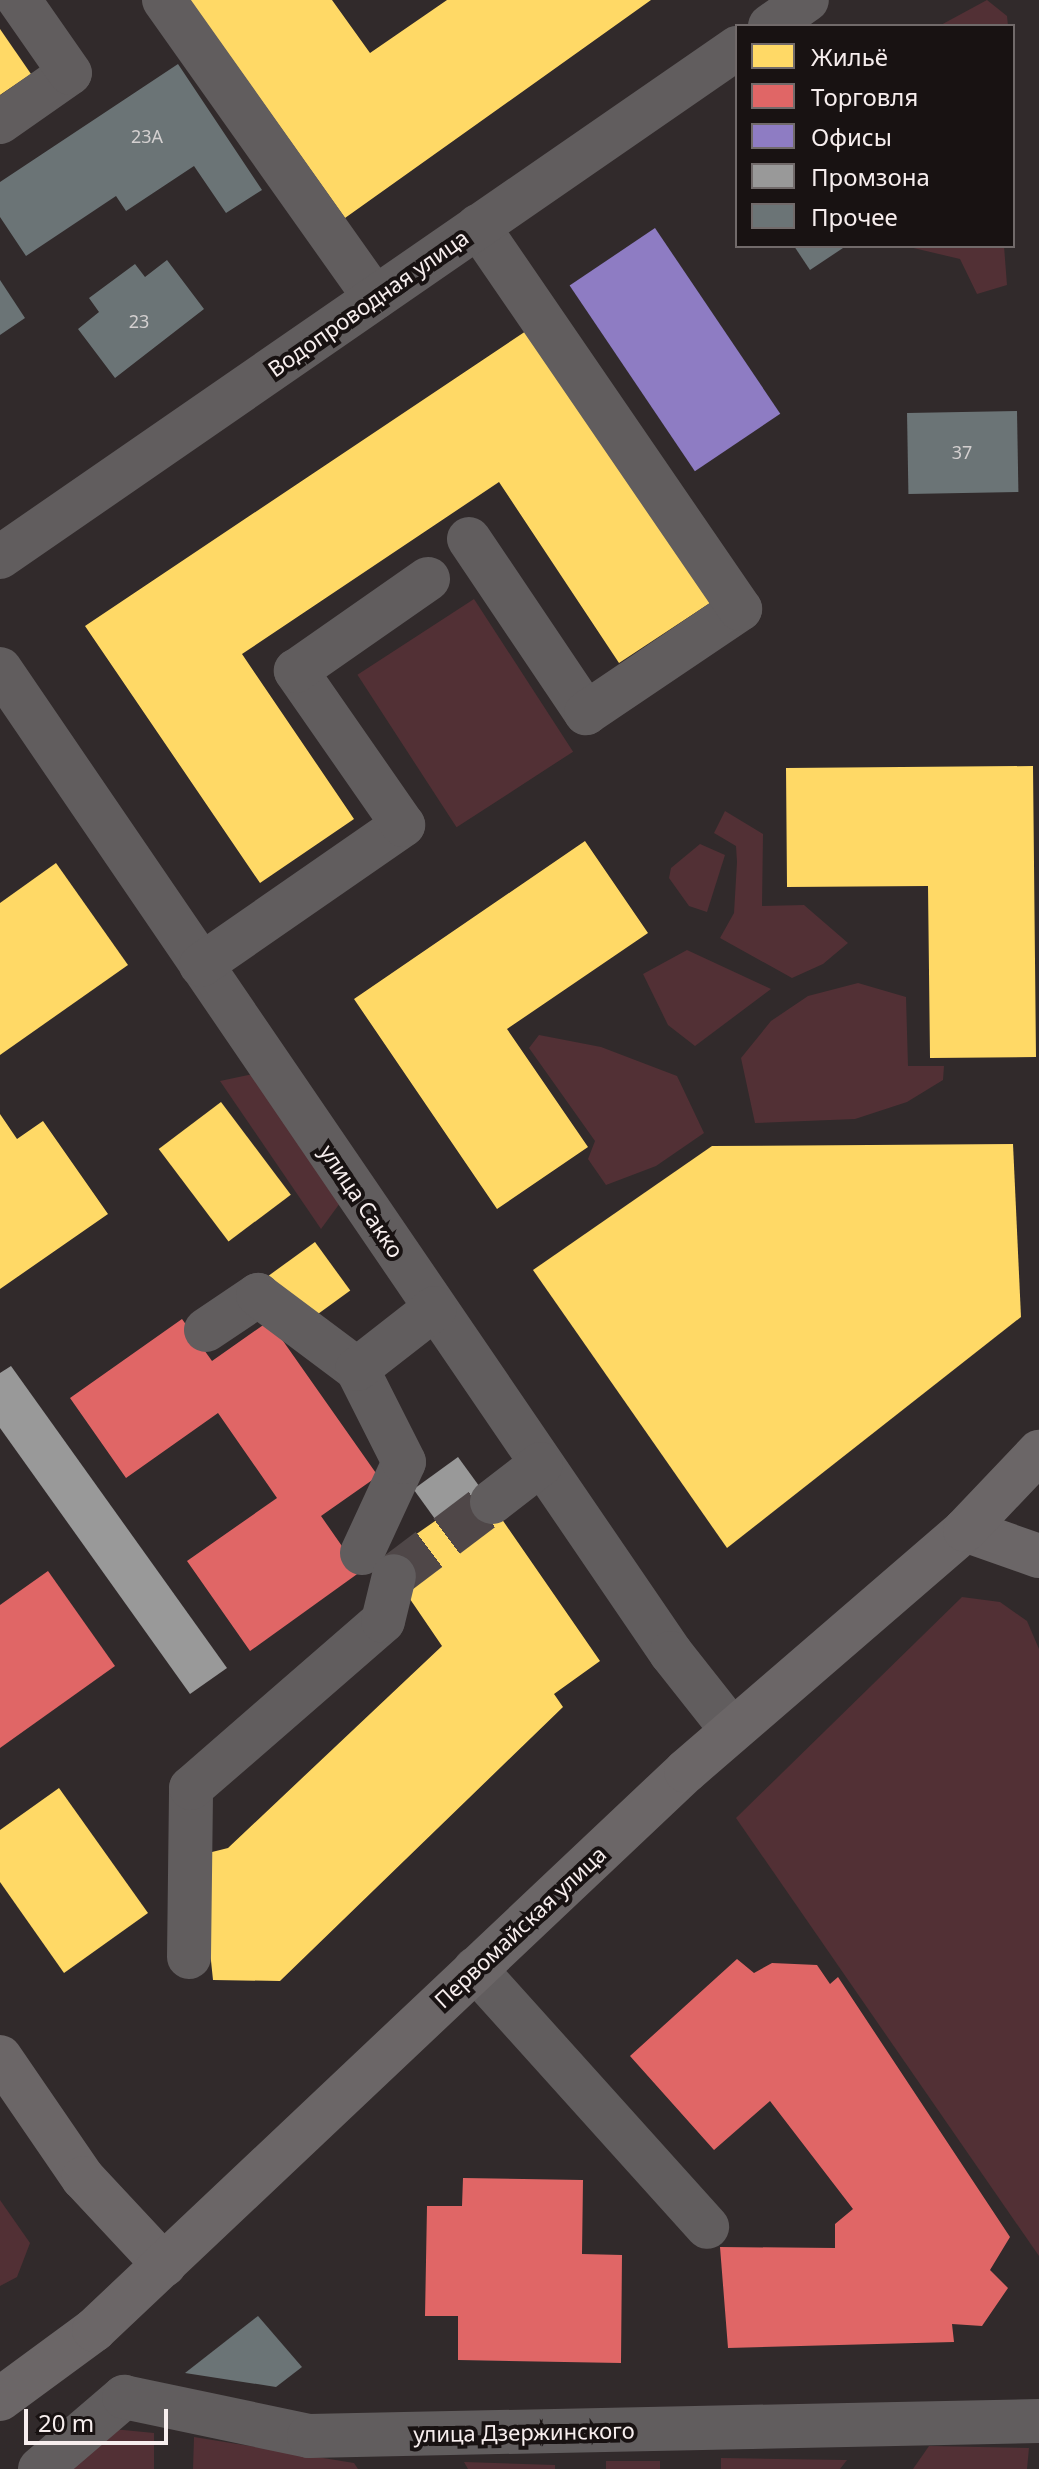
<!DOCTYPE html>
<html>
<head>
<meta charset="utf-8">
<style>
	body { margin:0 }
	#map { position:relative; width:1039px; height:2469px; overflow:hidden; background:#312a2b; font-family:"Noto Sans",sans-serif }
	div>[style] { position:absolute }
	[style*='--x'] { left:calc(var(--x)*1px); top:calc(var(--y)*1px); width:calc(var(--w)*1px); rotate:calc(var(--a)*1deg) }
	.green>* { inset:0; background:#523035; transform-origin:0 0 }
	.homes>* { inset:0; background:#ffd966; transform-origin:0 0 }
	.shops>* { inset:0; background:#e06666 }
	.offices>* { inset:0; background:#8e7cc3; transform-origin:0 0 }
	.industry>* { inset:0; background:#999; transform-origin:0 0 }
	.building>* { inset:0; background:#6b7476; transform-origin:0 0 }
	.minor-tunnel>* { height:44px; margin-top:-22px; transform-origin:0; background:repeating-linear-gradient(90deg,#4f4748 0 44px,transparent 0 66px) }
	.minor>* { height:44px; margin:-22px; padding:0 22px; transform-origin:22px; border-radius:22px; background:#615d5e }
	.major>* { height:44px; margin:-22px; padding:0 22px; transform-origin:22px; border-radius:22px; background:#6b6667 }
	span { translate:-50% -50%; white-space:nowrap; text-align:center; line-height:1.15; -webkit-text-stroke:8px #181212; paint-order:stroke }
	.number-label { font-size:18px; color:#d4d0d0 }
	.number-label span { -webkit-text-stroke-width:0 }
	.street-label { font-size:22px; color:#f7eeee }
	.legend { position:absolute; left:735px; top:24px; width:280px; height:224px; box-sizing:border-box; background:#181212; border:2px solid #716a6a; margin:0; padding:10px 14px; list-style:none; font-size:24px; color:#f7eeee }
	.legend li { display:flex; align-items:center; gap:16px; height:40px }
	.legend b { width:40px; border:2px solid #716a6a }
	.scale { position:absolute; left:24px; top:2409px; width:144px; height:36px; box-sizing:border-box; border:4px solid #f7eeee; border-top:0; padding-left:10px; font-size:24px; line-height:28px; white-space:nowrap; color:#f7eeee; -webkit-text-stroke:6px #181212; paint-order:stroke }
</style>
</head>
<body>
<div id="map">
	<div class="green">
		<div style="clip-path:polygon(987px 0,1007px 16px,1008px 26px,939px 26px)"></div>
		<div style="clip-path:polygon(905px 246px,1004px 246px,1007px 285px,977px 294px,960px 259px)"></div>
		<div style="left:474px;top:599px;width:182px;height:139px;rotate:57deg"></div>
		<div style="clip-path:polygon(725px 811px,763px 834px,762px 906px,804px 905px,848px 943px,823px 964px,792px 978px,720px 938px,734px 913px,737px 862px,736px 846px,714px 833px)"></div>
		<div style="clip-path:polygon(700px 844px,725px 855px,707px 912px,689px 906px,669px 878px,671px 868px)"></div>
		<div style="clip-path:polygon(687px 950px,771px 989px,695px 1046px,668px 1025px,643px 974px)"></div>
		<div style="clip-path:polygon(858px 983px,906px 997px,908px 1066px,944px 1066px,943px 1080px,907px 1102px,855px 1119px,755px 1123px,741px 1058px,771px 1021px,808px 996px)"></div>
		<div style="clip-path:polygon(539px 1035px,601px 1047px,677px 1076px,704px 1133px,656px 1166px,606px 1185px,588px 1159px,595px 1141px,529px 1048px)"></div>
		<div style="clip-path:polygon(253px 1074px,340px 1203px,321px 1229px,220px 1081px)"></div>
		<div style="clip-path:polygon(962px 1597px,1000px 1602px,1027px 1621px,1039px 1649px,1039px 2256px,736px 1818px)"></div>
		<div style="clip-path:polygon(0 2200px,30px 2243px,17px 2277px,0 2286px)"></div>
		<div style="clip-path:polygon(113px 2429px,154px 2433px,154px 2469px,68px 2469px)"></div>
		<div style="clip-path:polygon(194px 2437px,354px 2463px,358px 2469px,193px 2469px)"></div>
		<div style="clip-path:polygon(929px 2446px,1029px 2448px,1027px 2469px,913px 2469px)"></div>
		<div style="clip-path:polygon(721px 2458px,847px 2460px,840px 2469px,721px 2469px)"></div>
		<div style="left:606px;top:2461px;width:54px;height:8px"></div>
		<div style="clip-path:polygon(464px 2462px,555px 2465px,555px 2469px,468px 2469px)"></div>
	</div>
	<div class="homes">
		<div style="clip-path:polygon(190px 0,332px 0,370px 53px,447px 0,651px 0,345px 218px)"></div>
		<div style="clip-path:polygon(0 29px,31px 74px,0 95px)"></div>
		<div style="clip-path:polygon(529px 329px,710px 603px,619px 663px,499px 482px,242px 654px,354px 819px,260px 883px,85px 626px)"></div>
		<div style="clip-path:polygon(1033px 766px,1036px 1057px,930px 1058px,928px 886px,787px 887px,786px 768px)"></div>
		<div style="clip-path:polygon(585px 841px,648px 933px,507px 1029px,588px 1147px,497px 1209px,354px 999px)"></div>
		<div style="clip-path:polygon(56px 863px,128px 965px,0 1055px,0 903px)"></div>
		<div style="left:221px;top:1102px;width:116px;height:78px;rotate:53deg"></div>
		<div style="clip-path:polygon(0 1114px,17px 1139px,43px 1121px,108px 1214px,0 1289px)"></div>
		<div style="clip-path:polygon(1013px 1144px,1021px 1317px,727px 1548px,533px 1270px,712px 1146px)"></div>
		<div style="left:315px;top:1242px;width:60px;height:57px;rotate:54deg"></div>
		<div style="clip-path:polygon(481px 1489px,600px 1661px,554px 1694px,563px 1707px,280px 1981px,213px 1980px,200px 1855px,228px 1848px,442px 1646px,382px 1558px)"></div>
		<div style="clip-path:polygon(59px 1788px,148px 1913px,64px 1973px,0 1882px,0 1830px)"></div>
	</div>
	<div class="shops">
		<div style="clip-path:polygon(182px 1319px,212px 1361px,269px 1321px,378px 1476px,321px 1516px,360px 1572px,250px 1651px,187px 1561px,277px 1498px,218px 1413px,126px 1478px,70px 1398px)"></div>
		<div style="clip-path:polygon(48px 1571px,115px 1666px,0 1748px,0 1605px)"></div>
		<div style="clip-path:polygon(737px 1959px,754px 1973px,772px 1963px,817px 1965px,830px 1984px,838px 1977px,1010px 2237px,990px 2270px,1008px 2288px,982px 2326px,952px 2324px,954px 2342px,728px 2348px,720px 2247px,835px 2248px,835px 2224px,853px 2209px,770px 2101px,714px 2150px,630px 2056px)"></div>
		<div style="clip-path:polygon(463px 2178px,583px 2180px,582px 2254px,622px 2255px,621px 2363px,458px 2360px,458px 2316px,425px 2316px,427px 2206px,462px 2206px)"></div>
	</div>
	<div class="offices">
		<div style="left:655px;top:228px;width:224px;height:103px;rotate:56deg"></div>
	</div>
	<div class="industry">
		<div style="clip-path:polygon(11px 1366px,227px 1668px,190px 1694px,0 1428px,0 1373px)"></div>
		<div style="left:458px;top:1457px;width:39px;height:55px;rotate:54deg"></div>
	</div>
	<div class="building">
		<div style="clip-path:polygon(178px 64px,262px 190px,226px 213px,194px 166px,126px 211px,116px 196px,26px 256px,0 217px,0 182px)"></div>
		<div style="clip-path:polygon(794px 246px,846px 246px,810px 270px)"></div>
		<div style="clip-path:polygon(167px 260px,204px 309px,115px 378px,78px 329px,99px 312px,89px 298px,135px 264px,145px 277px)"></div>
		<div style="clip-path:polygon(0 280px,25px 318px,0 335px)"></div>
		<div style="left:1017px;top:411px;width:81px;height:110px;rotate:89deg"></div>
		<div style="clip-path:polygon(258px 2316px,302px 2367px,276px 2387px,185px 2373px)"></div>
	</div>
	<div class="minor-tunnel">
		<div style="--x:394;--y:1576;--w:123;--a:-37.1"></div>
	</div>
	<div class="minor">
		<div style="--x:164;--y:0;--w:365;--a:54.7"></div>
		<div style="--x:770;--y:26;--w:45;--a:-35.1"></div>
		<div style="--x:0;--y:122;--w:85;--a:-35"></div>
		<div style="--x:70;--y:73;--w:89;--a:-124.9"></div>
		<div style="--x:469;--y:539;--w:210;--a:56.1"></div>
		<div style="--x:586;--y:713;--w:186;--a:-34"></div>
		<div style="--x:740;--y:609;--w:464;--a:-124.4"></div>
		<div style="--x:0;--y:557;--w:896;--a:-34.63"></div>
		<div style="--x:0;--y:669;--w:1191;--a:55.71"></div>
		<div style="--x:671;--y:1653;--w:97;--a:51.7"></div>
		<div style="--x:201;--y:965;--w:246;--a:-34.7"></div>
		<div style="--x:403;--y:825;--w:188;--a:-124.8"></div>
		<div style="--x:296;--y:671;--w:161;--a:-34.9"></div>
		<div style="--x:206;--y:1330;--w:63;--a:-33.9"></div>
		<div style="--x:258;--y:1295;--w:124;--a:36.8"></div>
		<div style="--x:492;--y:1502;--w:62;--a:-37.8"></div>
		<div style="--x:362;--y:1553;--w:100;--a:-65.2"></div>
		<div style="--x:404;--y:1462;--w:104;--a:-116.8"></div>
		<div style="--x:357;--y:1369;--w:99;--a:-38"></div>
		<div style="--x:189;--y:1957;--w:169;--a:-89.3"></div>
		<div style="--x:191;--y:1788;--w:254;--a:-41"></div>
		<div style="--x:383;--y:1621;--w:46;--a:-76.3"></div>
		<div style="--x:475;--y:1969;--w:347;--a:48"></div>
		<div style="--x:40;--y:2469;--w:111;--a:-40.6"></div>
		<div style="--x:124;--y:2397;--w:189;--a:11.9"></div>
		<div style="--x:309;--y:2436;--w:730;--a:-1.18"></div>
	</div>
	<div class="major">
		<div style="--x:965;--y:1530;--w:78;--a:19.4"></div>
		<div style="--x:0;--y:2057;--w:147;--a:55.6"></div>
		<div style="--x:83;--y:2178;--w:119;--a:47"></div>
		<div style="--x:0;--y:2399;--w:117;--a:-36.3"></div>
		<div style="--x:94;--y:2330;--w:814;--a:-43.36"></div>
		<div style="--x:686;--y:1771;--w:369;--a:-40.8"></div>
		<div style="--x:965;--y:1530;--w:108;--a:-46.5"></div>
	</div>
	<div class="number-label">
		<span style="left:147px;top:136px">23А</span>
		<span style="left:139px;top:321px">23</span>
		<span style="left:962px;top:452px">37</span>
	</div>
	<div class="street-label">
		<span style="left:368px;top:303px;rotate:-35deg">Водопроводная улица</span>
		<span style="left:362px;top:1201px;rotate:56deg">улица Сакко</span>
		<span style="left:520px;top:1927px;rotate:-43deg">Первомайская улица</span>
		<span style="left:524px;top:2432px;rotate:-1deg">улица Дзержинского</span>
	</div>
	<ul class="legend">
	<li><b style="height:22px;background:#ffd966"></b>Жильё</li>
	<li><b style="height:22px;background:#e06666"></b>Торговля</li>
	<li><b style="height:22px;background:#8e7cc3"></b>Офисы</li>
	<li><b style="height:22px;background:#999"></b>Промзона</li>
	<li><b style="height:22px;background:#6b7476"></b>Прочее</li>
	</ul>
	<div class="scale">20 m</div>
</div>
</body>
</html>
